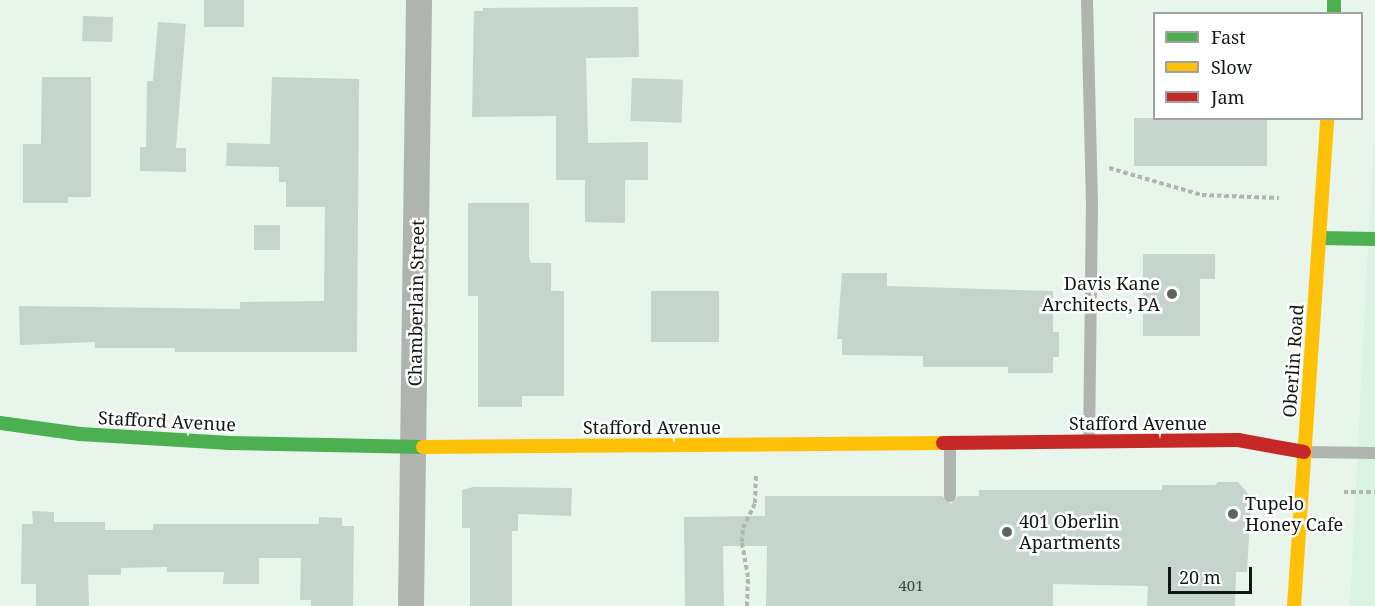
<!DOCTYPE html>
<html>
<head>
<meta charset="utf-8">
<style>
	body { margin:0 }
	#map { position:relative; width:1375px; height:606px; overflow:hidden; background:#e7f5eb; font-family:"Noto Serif",serif }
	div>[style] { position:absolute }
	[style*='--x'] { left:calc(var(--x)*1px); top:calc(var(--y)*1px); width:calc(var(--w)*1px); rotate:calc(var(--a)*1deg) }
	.built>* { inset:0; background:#dbf4e2 }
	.building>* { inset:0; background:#c5d5ce; transform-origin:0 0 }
	.path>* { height:4px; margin-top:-2px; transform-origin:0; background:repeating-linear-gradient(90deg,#b0b6b0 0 4.5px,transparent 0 7.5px) }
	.lane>* { height:12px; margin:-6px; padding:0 6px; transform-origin:6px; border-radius:6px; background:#afb4af }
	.street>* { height:26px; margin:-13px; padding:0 13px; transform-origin:13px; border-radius:13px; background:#afb4af }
	.fast>* { height:14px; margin:-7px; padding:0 7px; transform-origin:7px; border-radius:7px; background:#4caf50 }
	.slow>* { height:14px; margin:-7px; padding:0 7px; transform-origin:7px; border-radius:7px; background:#ffc107 }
	.jam>* { height:14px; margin:-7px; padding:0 7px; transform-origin:7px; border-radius:7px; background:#c62828 }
	.dots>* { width:16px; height:16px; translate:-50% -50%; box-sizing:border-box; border:3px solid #fff; border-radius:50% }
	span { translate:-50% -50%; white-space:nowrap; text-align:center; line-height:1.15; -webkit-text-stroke:5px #fff; paint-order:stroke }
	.number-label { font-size:15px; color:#3c4741 }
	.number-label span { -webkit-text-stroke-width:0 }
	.poi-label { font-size:18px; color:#0f1812 }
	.right { translate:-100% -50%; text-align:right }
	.left { translate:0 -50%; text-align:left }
	.street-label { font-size:18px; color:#0f1812 }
	.legend { position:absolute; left:1153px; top:12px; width:210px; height:108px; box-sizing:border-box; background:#fff; border:2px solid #9fa3a0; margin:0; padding:8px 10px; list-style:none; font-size:18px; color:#0f1812 }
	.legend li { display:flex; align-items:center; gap:12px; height:30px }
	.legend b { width:30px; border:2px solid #9fa3a0 }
	.scale { position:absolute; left:1168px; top:567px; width:84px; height:27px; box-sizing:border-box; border:3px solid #0f1812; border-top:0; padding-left:8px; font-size:18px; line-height:21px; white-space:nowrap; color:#0f1812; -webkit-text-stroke:4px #fff; paint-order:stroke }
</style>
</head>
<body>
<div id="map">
	<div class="built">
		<div style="clip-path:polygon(1375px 134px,1375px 606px,1350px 606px,1369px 221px)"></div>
	</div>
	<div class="building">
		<div style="left:204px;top:0;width:40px;height:27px"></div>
		<div style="clip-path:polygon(638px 7px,639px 57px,586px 58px,588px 143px,648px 142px,648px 180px,625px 180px,625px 223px,585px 222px,585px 180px,556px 180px,556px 116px,472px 117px,474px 11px,483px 11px,483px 8px)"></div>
		<div style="left:83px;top:16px;width:30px;height:25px;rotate:2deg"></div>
		<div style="clip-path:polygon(158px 22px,186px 24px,176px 148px,186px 148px,186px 172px,140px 171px,140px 147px,146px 147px,147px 81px,153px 81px)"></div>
		<div style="clip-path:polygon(42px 77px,91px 77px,91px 197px,68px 197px,68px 203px,23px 203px,23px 144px,41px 144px)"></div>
		<div style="clip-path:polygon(272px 77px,359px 79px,357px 352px,175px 352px,175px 348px,95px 348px,95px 342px,20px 345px,19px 306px,240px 309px,240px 302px,324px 301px,325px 207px,286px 207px,286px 182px,279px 182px,279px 167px,226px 166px,227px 143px,270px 144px)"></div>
		<div style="left:632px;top:78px;width:51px;height:43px;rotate:2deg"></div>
		<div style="left:1134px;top:118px;width:133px;height:48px"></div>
		<div style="clip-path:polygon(468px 203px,529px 203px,529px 257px,531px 263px,551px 263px,551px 291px,564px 291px,564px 396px,522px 396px,522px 407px,478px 407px,478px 296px,468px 296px)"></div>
		<div style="left:254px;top:225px;width:26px;height:25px"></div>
		<div style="clip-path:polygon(1143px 254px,1215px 254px,1215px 279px,1200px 279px,1200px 336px,1143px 336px)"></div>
		<div style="clip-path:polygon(842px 273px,887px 273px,887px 286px,1053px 291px,1053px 332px,1059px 332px,1059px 357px,1053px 357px,1053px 373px,1008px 373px,1008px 367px,923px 367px,923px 356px,842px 355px,842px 339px,837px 339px)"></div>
		<div style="left:651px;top:291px;width:68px;height:51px"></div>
		<div style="clip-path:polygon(1218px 482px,1238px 482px,1251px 497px,1247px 572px,1236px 572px,1235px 606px,1147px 606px,1148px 586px,1053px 584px,1053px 606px,766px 606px,767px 546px,723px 546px,724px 606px,685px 606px,684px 517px,765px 516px,765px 496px,942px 496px,951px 504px,958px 496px,979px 496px,979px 490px,1162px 490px,1162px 485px,1215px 485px)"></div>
		<div style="clip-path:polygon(473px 487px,572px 488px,571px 516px,518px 514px,518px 531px,512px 531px,512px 606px,470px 606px,470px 528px,462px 528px,462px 490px)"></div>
		<div style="clip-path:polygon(32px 511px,54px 512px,54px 522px,105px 522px,105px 530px,153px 530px,153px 524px,319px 524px,319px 517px,342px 518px,342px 526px,354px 526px,353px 606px,311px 606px,311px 600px,300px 600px,301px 558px,259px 558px,259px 584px,223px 584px,224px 572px,167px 572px,167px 567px,121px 568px,121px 575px,88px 575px,89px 606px,36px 606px,36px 584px,21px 584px,22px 524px,33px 524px)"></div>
	</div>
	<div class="path">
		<div style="--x:1109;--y:168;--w:97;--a:16.2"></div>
		<div style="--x:1202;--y:195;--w:77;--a:2.2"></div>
		<div style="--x:1344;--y:492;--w:31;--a:0"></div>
		<div style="--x:747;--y:606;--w:29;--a:-88"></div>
		<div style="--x:748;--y:577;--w:36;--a:-100"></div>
		<div style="--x:742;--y:542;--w:14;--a:-86"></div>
		<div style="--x:743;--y:528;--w:28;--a:-64"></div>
		<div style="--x:755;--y:503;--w:30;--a:-88"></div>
	</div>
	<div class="lane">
		<div style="--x:1087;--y:0;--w:201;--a:88.6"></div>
		<div style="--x:1092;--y:201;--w:238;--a:90.7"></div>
		<div style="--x:950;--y:444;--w:52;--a:90"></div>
		<div style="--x:1305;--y:452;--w:70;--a:0.8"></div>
	</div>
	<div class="street">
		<div style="--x:411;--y:606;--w:606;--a:-89.24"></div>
	</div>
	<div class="fast">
		<div style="--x:1334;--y:0;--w:14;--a:90"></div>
		<div style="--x:1320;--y:238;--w:55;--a:1"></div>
		<div style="--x:0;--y:423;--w:81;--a:7.8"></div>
		<div style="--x:80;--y:434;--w:150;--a:3.4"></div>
		<div style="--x:230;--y:443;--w:193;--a:1.2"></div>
	</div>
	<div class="slow">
		<div style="--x:423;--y:447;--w:520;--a:-0.44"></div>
		<div style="--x:1294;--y:606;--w:489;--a:-86.1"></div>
	</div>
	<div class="jam">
		<div style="--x:943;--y:443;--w:295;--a:-0.6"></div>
		<div style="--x:1238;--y:440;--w:67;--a:10.3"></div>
	</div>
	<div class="dots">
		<div style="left:1172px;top:294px;background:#5b655e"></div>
		<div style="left:1233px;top:514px;background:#5b655e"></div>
		<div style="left:1007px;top:532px;background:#5b655e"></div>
	</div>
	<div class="number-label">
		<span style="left:911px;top:586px">401</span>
	</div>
	<div class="poi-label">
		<span class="right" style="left:1160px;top:294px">Davis Kane<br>Architects, PA</span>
		<span class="left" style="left:1245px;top:514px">Tupelo<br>Honey Cafe</span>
		<span class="left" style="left:1019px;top:532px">401 Oberlin<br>Apartments</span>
	</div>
	<div class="street-label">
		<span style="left:416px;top:303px;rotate:-89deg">Chamberlain Street</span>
		<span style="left:1293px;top:361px;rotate:-86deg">Oberlin Road</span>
		<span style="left:167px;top:421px;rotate:3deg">Stafford Avenue</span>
		<span style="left:1138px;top:423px">Stafford Avenue</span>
		<span style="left:652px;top:427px">Stafford Avenue</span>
	</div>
	<ul class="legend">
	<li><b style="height:8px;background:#4caf50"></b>Fast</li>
	<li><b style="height:8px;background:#ffc107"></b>Slow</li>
	<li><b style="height:8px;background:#c62828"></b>Jam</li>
	</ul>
	<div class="scale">20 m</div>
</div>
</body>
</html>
